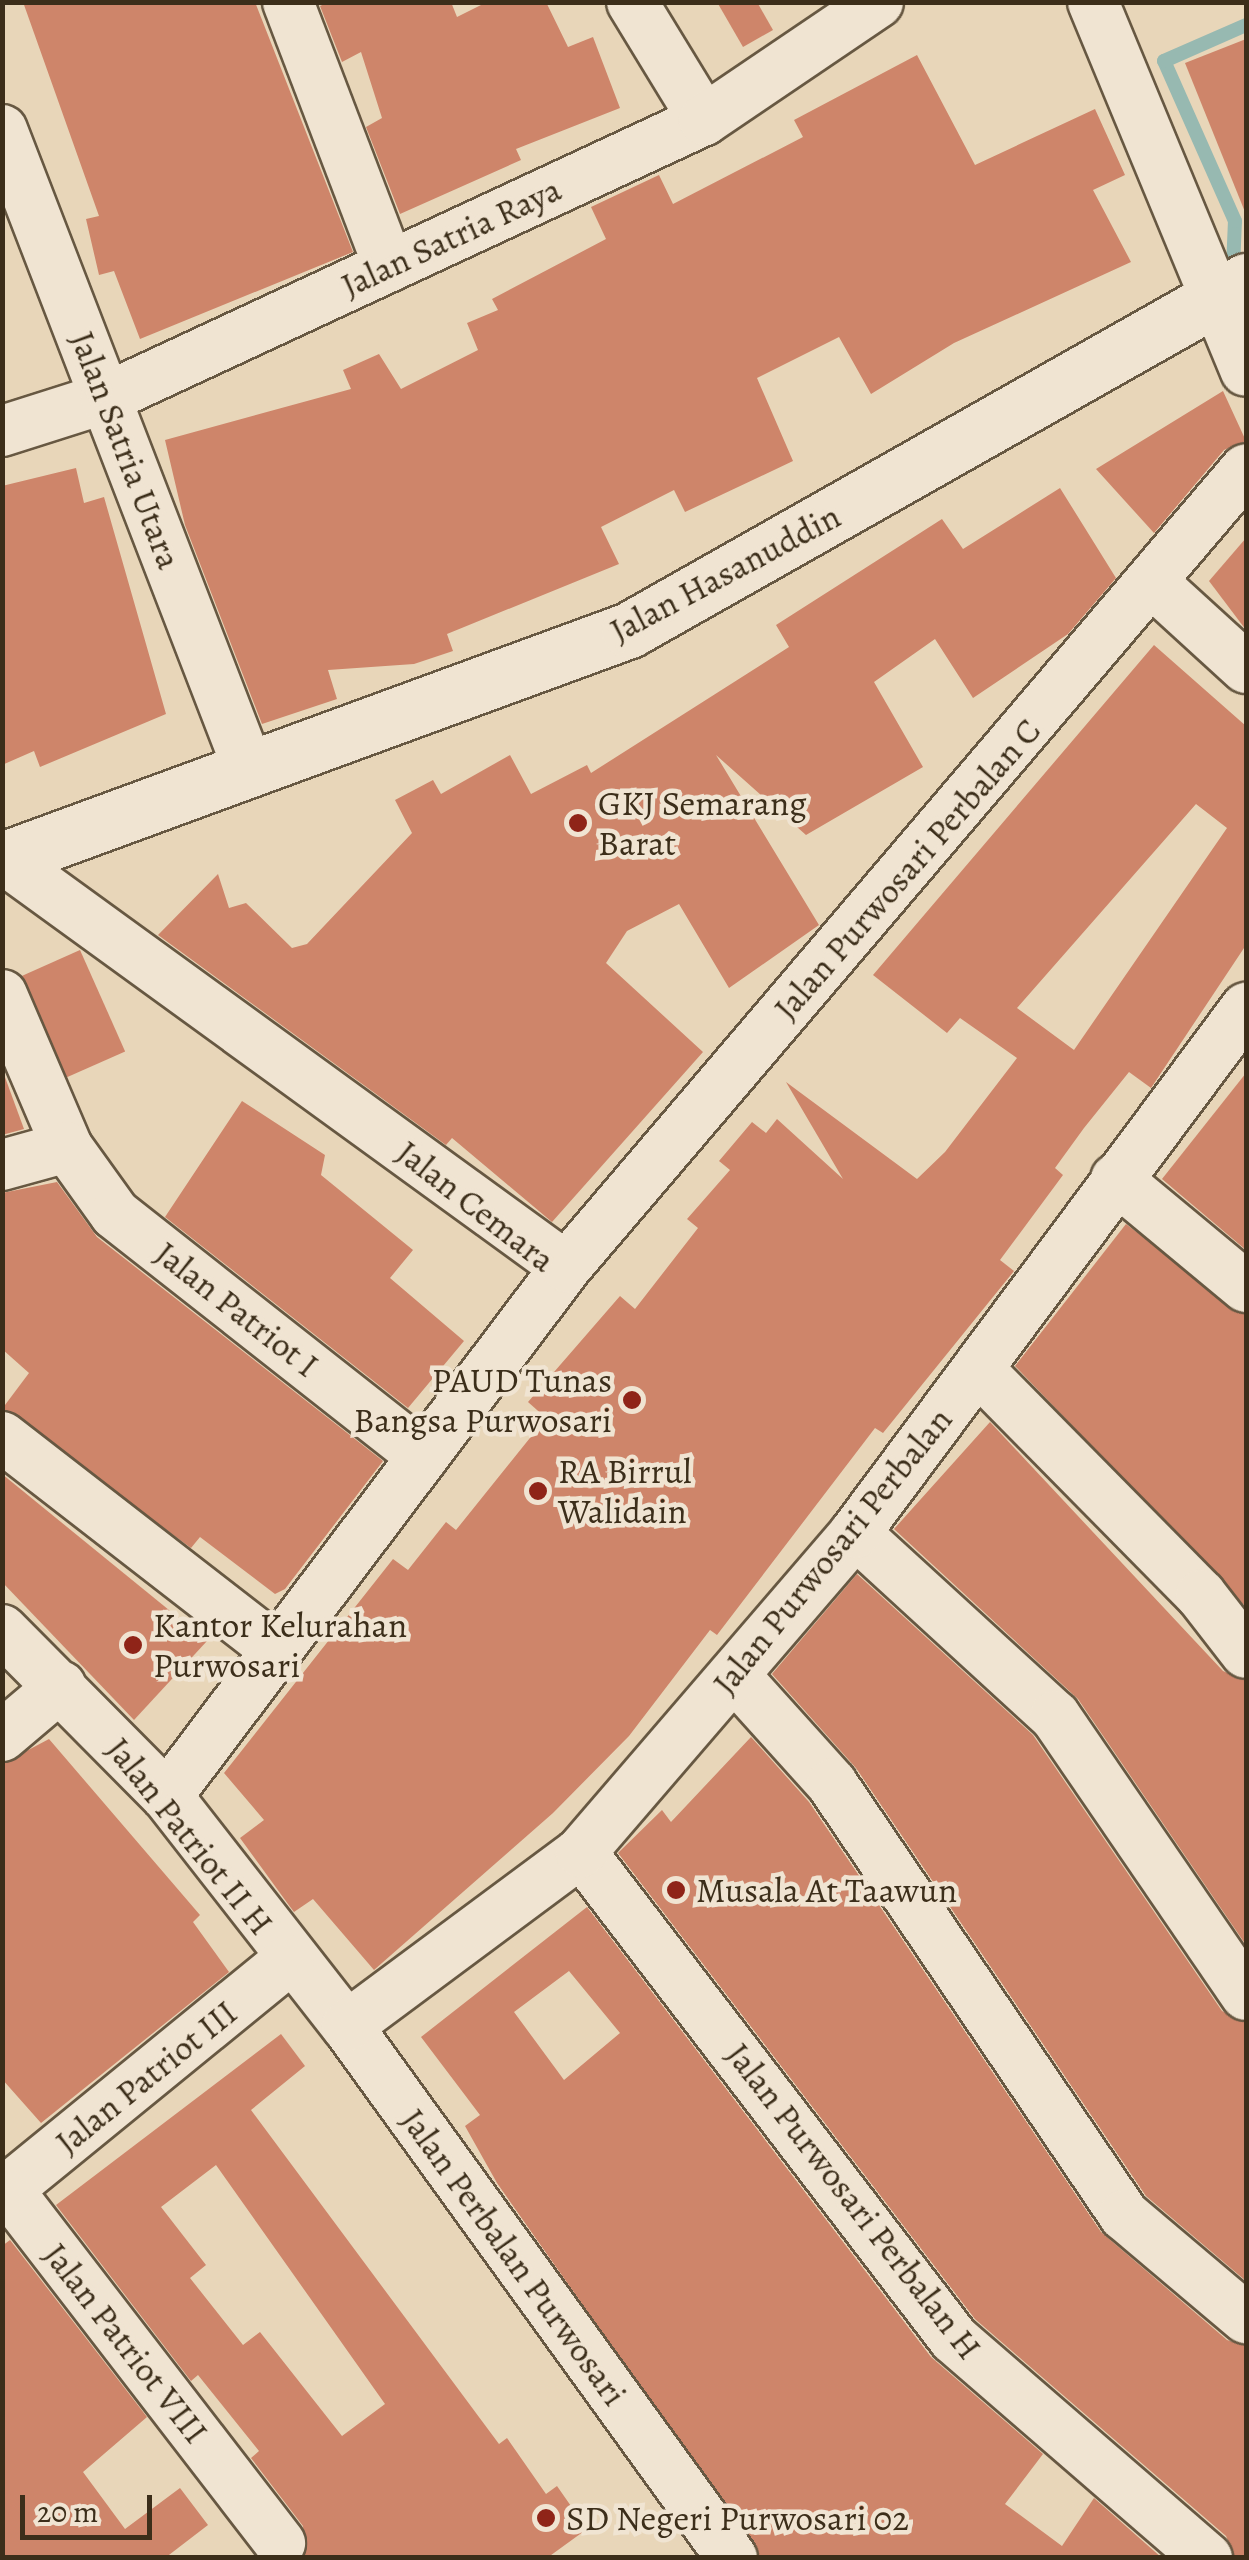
<!DOCTYPE html>
<html>
<head>
<meta charset="utf-8">
<style>
	body { margin:0 }
	#map { position:relative; width:1249px; height:2560px; overflow:hidden; background:#e8d6b9; font-family:Alegreya,serif }
	div>[style] { position:absolute }
	[style*='--x'] { left:calc(var(--x)*1px); top:calc(var(--y)*1px); width:calc(var(--w)*1px); rotate:calc(var(--a)*1deg) }
	.stream>* { height:14px; margin:-7px; padding:0 7px; transform-origin:7px; border-radius:7px; background:#97b9b1 }
	.building>* { inset:0; background:#ce856a; transform-origin:0 0 }
	.roads { filter:drop-shadow(2px 0 #675842) drop-shadow(-2px 0 #675842) drop-shadow(0 2px #675842) drop-shadow(0 -2px #675842) }
	.minor>* { height:50px; margin:-25px; padding:0 25px; transform-origin:25px; border-radius:25px; background:#f0e4d2 }
	.tertiary>* { height:55px; margin:-27.5px; padding:0 27.5px; transform-origin:27.5px; border-radius:27.5px; background:#f0e4d2 }
	.dots>* { width:28px; height:28px; translate:-50% -50%; box-sizing:border-box; border:5px solid #f0e4d2; border-radius:50% }
	span { translate:-50% -50%; white-space:nowrap; text-align:center; line-height:1.15; -webkit-text-stroke:9px #f0e4d2; paint-order:stroke }
	.street-label { font-size:35px; color:#3c2e1a }
	.poi-label { font-size:35px; color:#3c2e1a }
	.left { translate:0 -50%; text-align:left }
	.right { translate:-100% -50%; text-align:right }
	.frame { position:absolute; inset:0; border:5px solid #3c2e1a; pointer-events:none }
	.scale { position:absolute; left:20px; top:2495px; width:132px; height:45px; box-sizing:border-box; border:5px solid #3c2e1a; border-top:0; padding-left:12px; font-size:30px; line-height:35px; white-space:nowrap; color:#3c2e1a; -webkit-text-stroke:8px #f0e4d2; paint-order:stroke }
</style>
</head>
<body>
<div id="map">
	<div class="stream">
		<div style="--x:1233;--y:268;--w:47;--a:-87.6"></div>
		<div style="--x:1235;--y:221;--w:175;--a:-113.9"></div>
		<div style="--x:1164;--y:61;--w:90;--a:-23.7"></div>
	</div>
	<div class="building">
		<div style="clip-path:polygon(23px 2px,255px 2px,353px 252px,140px 339px,114px 271px,99px 275px,86px 219px,99px 216px)"></div>
		<div style="clip-path:polygon(329px 2px,451px 2px,457px 17px,487px 2px,546px 2px,568px 47px,593px 37px,620px 108px,516px 149px,521px 160px,400px 214px,366px 127px,382px 118px,361px 52px,342px 62px,320px 6px)"></div>
		<div style="clip-path:polygon(717px 2px,757px 2px,773px 30px,743px 47px)"></div>
		<div style="clip-path:polygon(1246px 39px,1246px 212px,1245px 212px,1185px 63px)"></div>
		<div style="clip-path:polygon(917px 55px,975px 165px,1095px 109px,1125px 175px,1093px 190px,1131px 262px,954px 343px,871px 394px,839px 337px,757px 378px,793px 461px,685px 512px,674px 490px,601px 527px,619px 564px,447px 634px,453px 651px,414px 664px,328px 670px,337px 699px,262px 724px,185px 525px,165px 440px,351px 389px,343px 370px,379px 354px,401px 389px,478px 350px,467px 323px,498px 310px,492px 299px,606px 239px,591px 207px,659px 175px,673px 204px,803px 137px,794px 120px)"></div>
		<div style="clip-path:polygon(1223px 391px,1246px 441px,1224px 450px,1154px 533px,1096px 469px)"></div>
		<div style="clip-path:polygon(76px 468px,84px 503px,104px 497px,166px 714px,40px 767px,34px 751px,2px 765px,2px 486px)"></div>
		<div style="clip-path:polygon(1060px 488px,1116px 578px,1068px 634px,973px 698px,935px 639px,874px 682px,923px 767px,806px 835px,716px 755px,819px 925px,729px 988px,679px 904px,627px 931px,606px 963px,703px 1052px,552px 1222px,452px 1138px,446px 1145px,158px 935px,218px 874px,229px 908px,246px 903px,292px 948px,307px 944px,412px 833px,395px 800px,433px 780px,441px 794px,510px 755px,531px 794px,587px 765px,591px 773px,789px 647px,776px 625px,942px 519px,963px 549px)"></div>
		<div style="clip-path:polygon(1246px 538px,1246px 630px,1209px 581px)"></div>
		<div style="clip-path:polygon(evenodd,1154px 645px,1246px 726px,1246px 945px,1151px 1088px,1129px 1072px,1084px 1128px,1055px 1168px,1063px 1175px,1000px 1260px,1014px 1271px,883px 1433px,875px 1428px,717px 1635px,710px 1630px,629px 1736px,553px 1813px,374px 1970px,313px 1899px,294px 1912px,288px 1904px,240px 1838px,264px 1820px,224px 1773px,393px 1559px,408px 1570px,446px 1522px,456px 1530px,546px 1418px,528px 1402px,620px 1296px,635px 1309px,698px 1228px,687px 1219px,730px 1170px,719px 1161px,752px 1122px,766px 1133px,777px 1119px,843px 1179px,786px 1082px,917px 1179px,945px 1152px,1017px 1058px,960px 1018px,947px 1033px,873px 975px,1154px 645px,1196px 804px,1227px 828px,1074px 1050px,1017px 1008px,1196px 804px)"></div>
		<div style="left:80px;top:950px;width:111px;height:65px;rotate:66deg"></div>
		<div style="clip-path:polygon(2px 1069px,24px 1129px,2px 1135px)"></div>
		<div style="clip-path:polygon(1246px 1073px,1246px 1250px,1162px 1179px)"></div>
		<div style="clip-path:polygon(242px 1101px,325px 1155px,321px 1175px,413px 1250px,390px 1278px,464px 1341px,408px 1408px,165px 1217px)"></div>
		<div style="clip-path:polygon(57px 1182px,97px 1237px,383px 1461px,285px 1589px,275px 1594px,200px 1537px,191px 1548px,2px 1409px,29px 1373px,2px 1349px,2px 1193px)"></div>
		<div style="clip-path:polygon(1126px 1224px,1246px 1315px,1246px 1607px,1015px 1366px)"></div>
		<div style="clip-path:polygon(990px 1422px,1223px 1671px,1246px 1681px,1246px 1945px,1078px 1699px,894px 1529px)"></div>
		<div style="clip-path:polygon(2px 1474px,207px 1641px,134px 1720px,2px 1582px)"></div>
		<div style="clip-path:polygon(857px 1574px,1033px 1735px,1222px 2011px,1246px 2023px,1246px 2281px,1146px 2196px,856px 1768px,772px 1674px)"></div>
		<div style="clip-path:polygon(751px 1737px,809px 1802px,1101px 2232px,1227px 2340px,1246px 2346px,1246px 2558px,1235px 2558px,1226px 2536px,975px 2319px,618px 1853px,662px 1810px,671px 1822px)"></div>
		<div style="clip-path:polygon(49px 1739px,200px 1915px,193px 1922px,229px 1972px,41px 2123px,2px 2079px,2px 1764px)"></div>
		<div style="clip-path:polygon(evenodd,587px 1907px,931px 2357px,1043px 2454px,1005px 2504px,1062px 2546px,1094px 2498px,1162px 2558px,761px 2558px,497px 2183px,465px 2126px,480px 2115px,421px 2037px,587px 1907px,569px 1971px,620px 2033px,564px 2080px,514px 2012px,569px 1971px)"></div>
		<div style="clip-path:polygon(evenodd,281px 2034px,305px 2066px,251px 2110px,499px 2444px,507px 2438px,546px 2494px,557px 2486px,587px 2529px,547px 2558px,305px 2558px,303px 2526px,251px 2458px,259px 2451px,198px 2375px,191px 2381px,56px 2205px,281px 2034px,216px 2165px,385px 2404px,342px 2436px,260px 2332px,243px 2345px,190px 2278px,206px 2265px,161px 2207px,216px 2165px)"></div>
		<div style="clip-path:polygon(10px 2240px,147px 2417px,83px 2472px,125px 2529px,180px 2488px,208px 2525px,165px 2558px,2px 2558px,2px 2246px)"></div>
	</div>
	<div class="roads">
		<div class="minor">
			<div style="--x:288;--y:2;--w:283;--a:69.1"></div>
			<div style="--x:632;--y:2;--w:138;--a:58.6"></div>
			<div style="--x:1093;--y:2;--w:399;--a:67.5"></div>
			<div style="--x:2;--y:130;--w:686;--a:68.9"></div>
			<div style="--x:2;--y:431;--w:109;--a:-17.6"></div>
			<div style="--x:106;--y:398;--w:659;--a:-24.93"></div>
			<div style="--x:704;--y:120;--w:210;--a:-34.1"></div>
			<div style="--x:1153;--y:583;--w:126;--a:42.4"></div>
			<div style="--x:4;--y:859;--w:694;--a:35.98"></div>
			<div style="--x:2;--y:995;--w:165;--a:66.8"></div>
			<div style="--x:67;--y:1147;--w:82;--a:54.4"></div>
			<div style="--x:115;--y:1214;--w:392;--a:38.2"></div>
			<div style="--x:2;--y:1165;--w:67;--a:-15.5"></div>
			<div style="--x:1116;--y:1179;--w:169;--a:39.7"></div>
			<div style="--x:978;--y:1369;--w:317;--a:45.4"></div>
			<div style="--x:1201;--y:1595;--w:73;--a:52.2"></div>
			<div style="--x:2;--y:1437;--w:346;--a:37.8"></div>
			<div style="--x:855;--y:1533;--w:271;--a:42.5"></div>
			<div style="--x:1055;--y:1716;--w:338;--a:55.6"></div>
			<div style="--x:2;--y:1630;--w:234;--a:45.2"></div>
			<div style="--x:167;--y:1796;--w:292;--a:52"></div>
			<div style="--x:347;--y:2026;--w:657;--a:54.11"></div>
			<div style="--x:734;--y:1675;--w:147;--a:48"></div>
			<div style="--x:832;--y:1784;--w:521;--a:55.88"></div>
			<div style="--x:1124;--y:2215;--w:160;--a:40.2"></div>
			<div style="--x:2;--y:1736;--w:77;--a:-40.3"></div>
			<div style="--x:167;--y:1796;--w:663;--a:-52.97"></div>
			<div style="--x:566;--y:1267;--w:1048;--a:-49.56"></div>
			<div style="--x:581;--y:1852;--w:613;--a:52.55"></div>
			<div style="--x:954;--y:2339;--w:335;--a:40.9"></div>
			<div style="--x:347;--y:2026;--w:292;--a:-36.6"></div>
			<div style="--x:581;--y:1852;--w:421;--a:-49.3"></div>
			<div style="--x:855;--y:1533;--w:655;--a:-53.32"></div>
			<div style="--x:8;--y:2190;--w:446;--a:52.4"></div>
			<div style="--x:2;--y:2194;--w:370;--a:-39.2"></div>
		</div>
		<div class="tertiary">
			<div style="--x:2;--y:860;--w:668;--a:-20.14"></div>
			<div style="--x:629;--y:630;--w:709;--a:-29.49"></div>
		</div>
	</div>
	<div class="dots">
		<div style="left:578px;top:823px;background:#8f2418"></div>
		<div style="left:632px;top:1400px;background:#8f2418"></div>
		<div style="left:538px;top:1491px;background:#8f2418"></div>
		<div style="left:133px;top:1645px;background:#8f2418"></div>
		<div style="left:676px;top:1890px;background:#8f2418"></div>
		<div style="left:546px;top:2518px;background:#8f2418"></div>
	</div>
	<div class="street-label">
		<span style="left:451px;top:237px;rotate:-25deg">Jalan Satria Raya</span>
		<span style="left:126px;top:450px;rotate:69deg">Jalan Satria Utara</span>
		<span style="left:725px;top:573px;rotate:-28deg">Jalan Hasanuddin</span>
		<span style="left:907px;top:869px;rotate:-49deg">Jalan Purwosari Perbalan C</span>
		<span style="left:476px;top:1206px;rotate:38deg">Jalan Cemara</span>
		<span style="left:237px;top:1309px;rotate:38deg">Jalan Patriot I</span>
		<span style="left:832px;top:1551px;rotate:-51deg">Jalan Purwosari Perbalan</span>
		<span style="left:190px;top:1836px;rotate:51deg">Jalan Patriot II H</span>
		<span style="left:146px;top:2077px;rotate:-39deg">Jalan Patriot III</span>
		<span style="left:854px;top:2201px;rotate:52deg">Jalan Purwosari Perbalan H</span>
		<span style="left:514px;top:2257px;rotate:54deg">Jalan Perbalan Purwosari</span>
		<span style="left:126px;top:2343px;rotate:52deg">Jalan Patriot VIII</span>
	</div>
	<div class="poi-label">
		<span class="left" style="left:598px;top:823px">GKJ Semarang<br>Barat</span>
		<span class="right" style="left:612px;top:1400px">PAUD Tunas<br>Bangsa Purwosari</span>
		<span class="left" style="left:558px;top:1491px">RA Birrul<br>Walidain</span>
		<span class="left" style="left:153px;top:1645px">Kantor Kelurahan<br>Purwosari</span>
		<span class="left" style="left:696px;top:1890px">Musala At Taawun</span>
		<span class="left" style="left:566px;top:2518px">SD Negeri Purwosari 02</span>
	</div>
	<div class="frame"></div>
	<div class="scale">20 m</div>
</div>
</body>
</html>
